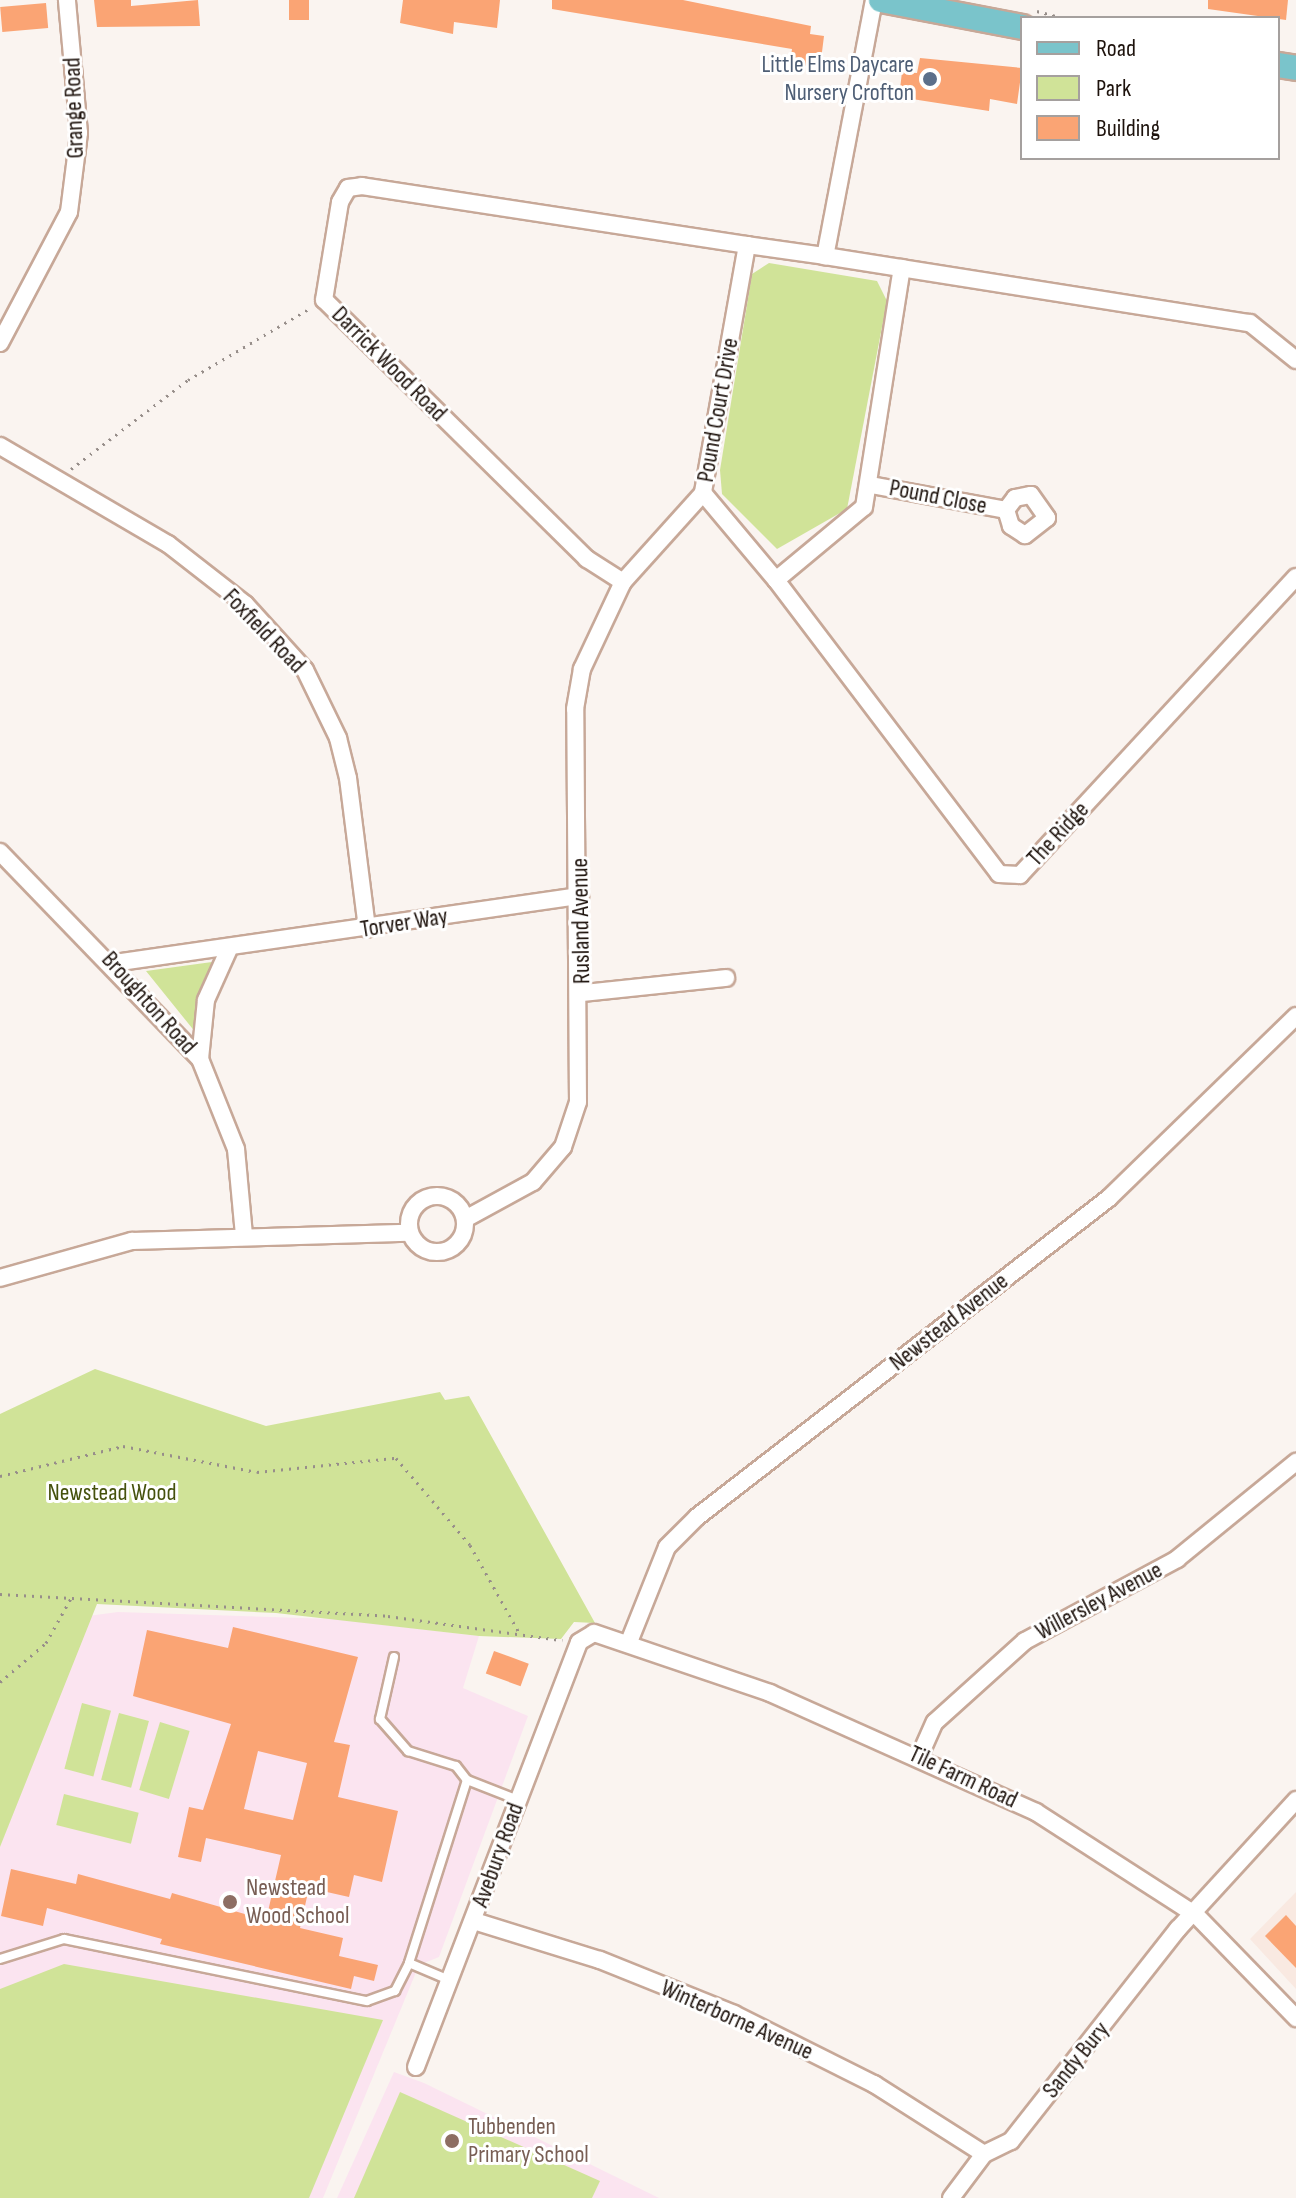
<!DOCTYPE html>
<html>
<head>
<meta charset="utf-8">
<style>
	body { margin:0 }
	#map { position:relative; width:1296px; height:2198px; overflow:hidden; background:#faf4f0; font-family:"Sofia Sans Condensed",sans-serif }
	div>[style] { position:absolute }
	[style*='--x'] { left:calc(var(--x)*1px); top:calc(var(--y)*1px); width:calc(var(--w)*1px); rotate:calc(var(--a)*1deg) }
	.built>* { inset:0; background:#f9e9e1 }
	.education>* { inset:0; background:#fbe4f0 }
	.green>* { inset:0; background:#d0e398; transform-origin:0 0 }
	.building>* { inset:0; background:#faa474; transform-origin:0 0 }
	.path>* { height:3px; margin-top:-1.5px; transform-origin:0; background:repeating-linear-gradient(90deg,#978e8a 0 2px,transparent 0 8px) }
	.roads { filter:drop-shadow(2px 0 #c7a898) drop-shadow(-2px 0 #c7a898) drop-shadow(0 2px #c7a898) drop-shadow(0 -2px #c7a898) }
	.lane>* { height:8px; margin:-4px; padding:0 4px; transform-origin:4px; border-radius:4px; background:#fff }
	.street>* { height:16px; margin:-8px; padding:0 8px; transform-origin:8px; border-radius:8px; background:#fff }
	.street>.ring { margin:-8px; padding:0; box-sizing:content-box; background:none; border:16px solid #fff; border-radius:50% }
	.primary>* { height:24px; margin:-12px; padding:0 12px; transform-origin:12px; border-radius:12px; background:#7ac4cb }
	.dots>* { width:22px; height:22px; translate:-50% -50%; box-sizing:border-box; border:4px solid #fff; border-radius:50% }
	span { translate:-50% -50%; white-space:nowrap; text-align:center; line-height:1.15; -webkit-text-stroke:6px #fff; paint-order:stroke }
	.service-label { font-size:24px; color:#4e5e75 }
	.right { translate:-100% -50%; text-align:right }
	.street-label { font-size:24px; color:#1d120c }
	.park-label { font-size:24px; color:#45510d }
	.education-label { font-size:24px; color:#785e54 }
	.left { translate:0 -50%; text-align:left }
	.legend { position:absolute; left:1020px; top:16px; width:260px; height:144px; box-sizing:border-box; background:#fff; border:2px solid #a5a09e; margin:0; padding:10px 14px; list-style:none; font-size:24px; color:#1d120c }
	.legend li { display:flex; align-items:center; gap:16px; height:40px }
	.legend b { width:40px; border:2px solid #a5a09e }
</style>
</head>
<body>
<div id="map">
	<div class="built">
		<div style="clip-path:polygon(1296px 1892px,1296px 1989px,1250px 1939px)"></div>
	</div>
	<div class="education">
		<div style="clip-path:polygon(118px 1612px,334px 1619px,479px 1636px,463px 1688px,528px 1716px,439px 1957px,419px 1965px,323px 2198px,0 2198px,0 1847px,88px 1616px)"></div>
		<div style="clip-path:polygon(394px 2072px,424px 2083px,659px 2198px,337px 2198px)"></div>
	</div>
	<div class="green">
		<div style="clip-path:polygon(769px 263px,877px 281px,887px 301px,847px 509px,777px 549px,722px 494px,720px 470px,752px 274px)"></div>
		<div style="clip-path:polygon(212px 962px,199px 997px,196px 1033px,146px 971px)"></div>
		<div style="clip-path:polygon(95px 1369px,266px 1426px,440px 1392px,445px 1400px,469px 1396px,595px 1623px,574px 1622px,561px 1639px,479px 1636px,276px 1613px,97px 1604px,0 1847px,0 1414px)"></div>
		<div style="left:82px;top:1703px;width:30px;height:68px;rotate:15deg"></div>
		<div style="left:119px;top:1713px;width:31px;height:69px;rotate:15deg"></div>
		<div style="left:160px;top:1722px;width:31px;height:71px;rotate:17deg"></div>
		<div style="left:64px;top:1794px;width:77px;height:32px;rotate:14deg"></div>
		<div style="clip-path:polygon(64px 1964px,383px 2020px,309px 2198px,0 2198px,0 1989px)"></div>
		<div style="clip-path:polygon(400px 2092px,600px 2181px,592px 2198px,354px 2198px)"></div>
	</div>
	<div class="building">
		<div style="clip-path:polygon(94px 0,131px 0,131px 6px,198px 0,200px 26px,97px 27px)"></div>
		<div style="left:289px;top:0;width:20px;height:20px"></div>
		<div style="clip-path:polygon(403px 0,500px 0,497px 28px,454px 22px,453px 34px,400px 23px)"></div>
		<div style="clip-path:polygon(552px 0,683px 0,811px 26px,810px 34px,824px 36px,821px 60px,815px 67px,790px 63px,792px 49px,552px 9px)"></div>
		<div style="clip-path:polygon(1208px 0,1288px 0,1286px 20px,1208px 9px)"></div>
		<div style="left:46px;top:3px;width:25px;height:46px;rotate:85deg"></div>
		<div style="clip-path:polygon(920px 58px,1022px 68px,1017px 104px,990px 99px,989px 111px,899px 97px,902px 72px,917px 73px)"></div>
		<div style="clip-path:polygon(evenodd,233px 1627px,358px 1657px,334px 1742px,350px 1745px,338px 1797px,398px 1811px,382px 1882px,354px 1875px,349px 1897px,309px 1888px,300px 1928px,343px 1938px,339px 1956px,378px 1965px,374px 1981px,354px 1976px,351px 1989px,160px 1944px,162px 1939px,47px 1908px,43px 1926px,1px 1916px,11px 1869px,76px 1884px,78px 1874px,170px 1899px,172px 1893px,266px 1920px,281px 1855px,206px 1838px,201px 1862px,178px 1857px,189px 1807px,203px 1810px,231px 1724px,133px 1696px,147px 1630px,228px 1648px,233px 1627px,258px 1751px,307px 1763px,293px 1820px,244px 1809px,258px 1751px)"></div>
		<div style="left:494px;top:1651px;width:37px;height:24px;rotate:20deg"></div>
		<div style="clip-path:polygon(1286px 1915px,1296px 1926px,1296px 1968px,1265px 1936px)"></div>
	</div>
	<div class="path">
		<div style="--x:1037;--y:11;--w:28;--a:15"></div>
		<div style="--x:71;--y:469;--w:147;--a:-37.3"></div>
		<div style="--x:188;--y:380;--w:142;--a:-30.5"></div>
		<div style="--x:0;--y:1476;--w:127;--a:-13.7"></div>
		<div style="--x:123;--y:1446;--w:136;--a:11"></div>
		<div style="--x:257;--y:1472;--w:140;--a:-5.8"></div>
		<div style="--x:396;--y:1458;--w:114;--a:49.6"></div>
		<div style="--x:470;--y:1545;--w:102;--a:60.7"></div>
		<div style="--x:0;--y:1594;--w:389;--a:3.2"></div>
		<div style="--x:388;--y:1616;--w:176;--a:7.9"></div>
		<div style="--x:0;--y:1682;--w:60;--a:-40.3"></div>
		<div style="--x:46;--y:1643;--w:51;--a:-60.9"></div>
	</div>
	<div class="roads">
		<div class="lane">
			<div style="--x:394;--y:1657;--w:64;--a:102.7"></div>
			<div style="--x:380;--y:1719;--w:43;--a:48.8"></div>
			<div style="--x:408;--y:1751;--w:50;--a:17.4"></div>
			<div style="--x:456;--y:1766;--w:18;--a:52"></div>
			<div style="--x:467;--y:1780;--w:192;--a:107.6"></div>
			<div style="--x:467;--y:1780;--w:55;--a:21.4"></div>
			<div style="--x:0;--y:1959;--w:67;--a:-17.4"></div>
			<div style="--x:64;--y:1939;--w:309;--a:11.6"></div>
			<div style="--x:367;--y:2001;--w:30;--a:-20"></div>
			<div style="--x:395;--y:1991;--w:31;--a:-63"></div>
			<div style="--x:409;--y:1963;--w:43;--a:23"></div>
		</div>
		<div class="street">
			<div style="--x:874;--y:0;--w:261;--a:100.8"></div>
			<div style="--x:825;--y:256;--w:79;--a:-172"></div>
			<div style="--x:747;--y:245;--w:252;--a:100.1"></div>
			<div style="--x:703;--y:493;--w:114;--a:50"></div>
			<div style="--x:776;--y:580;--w:114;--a:-39.7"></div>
			<div style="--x:864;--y:507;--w:242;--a:-81"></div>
			<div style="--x:825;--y:256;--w:430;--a:9"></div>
			<div style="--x:1250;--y:323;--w:59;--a:38.8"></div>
			<div style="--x:0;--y:343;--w:148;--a:-62.2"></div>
			<div style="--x:69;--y:212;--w:80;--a:-82.8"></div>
			<div style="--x:79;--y:133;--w:134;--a:-95.2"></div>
			<div style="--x:0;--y:446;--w:194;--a:30.3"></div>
			<div style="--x:168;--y:544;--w:98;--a:37.9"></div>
			<div style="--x:245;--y:604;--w:89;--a:47.7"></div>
			<div style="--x:305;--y:670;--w:76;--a:64.1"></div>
			<div style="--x:338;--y:738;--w:41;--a:76"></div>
			<div style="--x:348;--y:778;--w:152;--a:82.8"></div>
			<div style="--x:871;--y:485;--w:137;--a:10.5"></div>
			<div style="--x:1006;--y:510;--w:15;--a:-53"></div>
			<div style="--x:1015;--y:498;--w:16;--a:-11"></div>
			<div style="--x:1031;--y:495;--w:28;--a:55"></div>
			<div style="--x:1047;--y:518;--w:28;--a:142"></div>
			<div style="--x:1025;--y:535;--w:17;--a:-147"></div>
			<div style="--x:1011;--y:526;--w:17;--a:-107"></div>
			<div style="--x:776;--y:580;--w:369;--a:52.8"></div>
			<div style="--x:999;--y:874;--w:21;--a:3"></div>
			<div style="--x:1020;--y:875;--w:406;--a:-47.2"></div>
			<div style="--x:623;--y:582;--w:43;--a:-147.4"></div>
			<div style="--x:587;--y:559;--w:369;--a:-135.4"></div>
			<div style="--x:324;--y:300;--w:99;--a:-80.7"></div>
			<div style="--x:340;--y:202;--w:16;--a:-60"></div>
			<div style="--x:348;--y:188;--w:14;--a:-8"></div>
			<div style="--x:362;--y:186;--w:389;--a:8.7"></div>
			<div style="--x:0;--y:852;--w:288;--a:46"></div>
			<div style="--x:200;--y:1059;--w:97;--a:68.2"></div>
			<div style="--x:236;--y:1149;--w:87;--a:84.7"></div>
			<div style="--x:114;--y:963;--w:471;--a:-8.2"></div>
			<div style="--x:583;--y:993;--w:144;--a:-6"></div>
			<div style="--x:200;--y:1059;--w:59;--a:-84.2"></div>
			<div style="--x:206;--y:1000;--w:54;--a:-65.8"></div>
			<div class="ring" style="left:409px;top:1196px;width:40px;height:40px"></div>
			<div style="--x:467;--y:1218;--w:75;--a:-28.6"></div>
			<div style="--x:533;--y:1182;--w:46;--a:-49.4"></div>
			<div style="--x:563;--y:1147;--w:47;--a:-71.6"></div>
			<div style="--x:578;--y:1102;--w:393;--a:-90.4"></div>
			<div style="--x:575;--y:709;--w:41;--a:-80.1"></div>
			<div style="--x:582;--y:669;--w:96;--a:-64.8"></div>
			<div style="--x:623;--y:582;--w:120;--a:-48"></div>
			<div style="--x:0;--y:1278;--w:137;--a:-15.7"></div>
			<div style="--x:132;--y:1241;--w:276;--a:-1.7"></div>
			<div style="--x:629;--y:1642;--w:102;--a:-68.2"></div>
			<div style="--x:667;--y:1547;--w:42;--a:-45"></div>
			<div style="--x:697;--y:1517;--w:521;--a:-37.75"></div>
			<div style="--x:1109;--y:1198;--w:261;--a:-44.2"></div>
			<div style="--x:920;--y:1755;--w:36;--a:-66"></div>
			<div style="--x:935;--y:1722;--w:121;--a:-42"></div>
			<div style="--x:1025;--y:1641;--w:173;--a:-28.3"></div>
			<div style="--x:1177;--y:1559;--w:154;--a:-39.2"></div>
			<div style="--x:474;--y:1921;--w:132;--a:17.2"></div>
			<div style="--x:600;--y:1960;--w:144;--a:21.9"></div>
			<div style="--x:734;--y:2014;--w:157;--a:26.6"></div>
			<div style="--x:874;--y:2084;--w:130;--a:32.5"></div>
			<div style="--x:416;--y:2067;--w:455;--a:-69"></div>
			<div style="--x:579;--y:1642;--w:17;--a:-31"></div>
			<div style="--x:594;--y:1633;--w:186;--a:18.8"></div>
			<div style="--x:770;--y:1693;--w:291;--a:24.1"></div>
			<div style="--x:1036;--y:1812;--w:190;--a:32.8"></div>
			<div style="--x:1196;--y:1915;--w:144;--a:45.8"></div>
			<div style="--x:951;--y:2198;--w:55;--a:-53.1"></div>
			<div style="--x:984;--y:2154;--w:30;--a:-26"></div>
			<div style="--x:1011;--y:2141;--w:270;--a:-51.8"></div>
			<div style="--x:1178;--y:1929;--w:175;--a:-47.5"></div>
		</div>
		<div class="primary">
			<div style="--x:881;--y:0;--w:144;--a:10.8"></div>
			<div style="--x:1278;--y:65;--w:18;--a:9"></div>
		</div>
	</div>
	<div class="dots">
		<div style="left:930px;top:79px;background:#5c6f8a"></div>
		<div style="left:230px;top:1902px;background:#8d6e63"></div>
		<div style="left:452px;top:2141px;background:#8d6e63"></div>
	</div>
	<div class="service-label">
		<span class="right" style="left:914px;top:79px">Little Elms Daycare<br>Nursery Crofton</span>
	</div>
	<div class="street-label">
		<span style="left:74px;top:108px;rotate:-92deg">Grange Road</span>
		<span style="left:389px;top:364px;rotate:45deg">Darrick Wood Road</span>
		<span style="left:718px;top:410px;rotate:-80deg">Pound Court Drive</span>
		<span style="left:938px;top:497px;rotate:11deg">Pound Close</span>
		<span style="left:264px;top:631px;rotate:46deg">Foxfield Road</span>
		<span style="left:1058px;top:834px;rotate:-47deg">The Ridge</span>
		<span style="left:581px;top:921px;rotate:-91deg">Rusland Avenue</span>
		<span style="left:404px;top:923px;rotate:-9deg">Torver Way</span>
		<span style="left:149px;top:1003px;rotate:48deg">Broughton Road</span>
		<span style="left:949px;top:1322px;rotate:-38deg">Newstead Avenue</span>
		<span style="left:1099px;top:1601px;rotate:-28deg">Willersley Avenue</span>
		<span style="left:963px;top:1777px;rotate:25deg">Tile Farm Road</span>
		<span style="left:498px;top:1855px;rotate:-70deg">Avebury Road</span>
		<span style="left:737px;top:2020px;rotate:24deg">Winterborne Avenue</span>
		<span style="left:1076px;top:2060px;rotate:-51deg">Sandy Bury</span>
	</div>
	<div class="park-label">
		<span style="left:112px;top:1493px">Newstead Wood</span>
	</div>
	<div class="education-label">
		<span class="left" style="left:246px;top:1902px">Newstead<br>Wood School</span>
		<span class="left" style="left:468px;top:2141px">Tubbenden<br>Primary School</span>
	</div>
	<ul class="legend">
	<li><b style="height:10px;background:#7ac4cb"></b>Road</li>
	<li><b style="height:22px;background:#d0e398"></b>Park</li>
	<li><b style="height:22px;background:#faa474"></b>Building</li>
	</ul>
</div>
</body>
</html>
